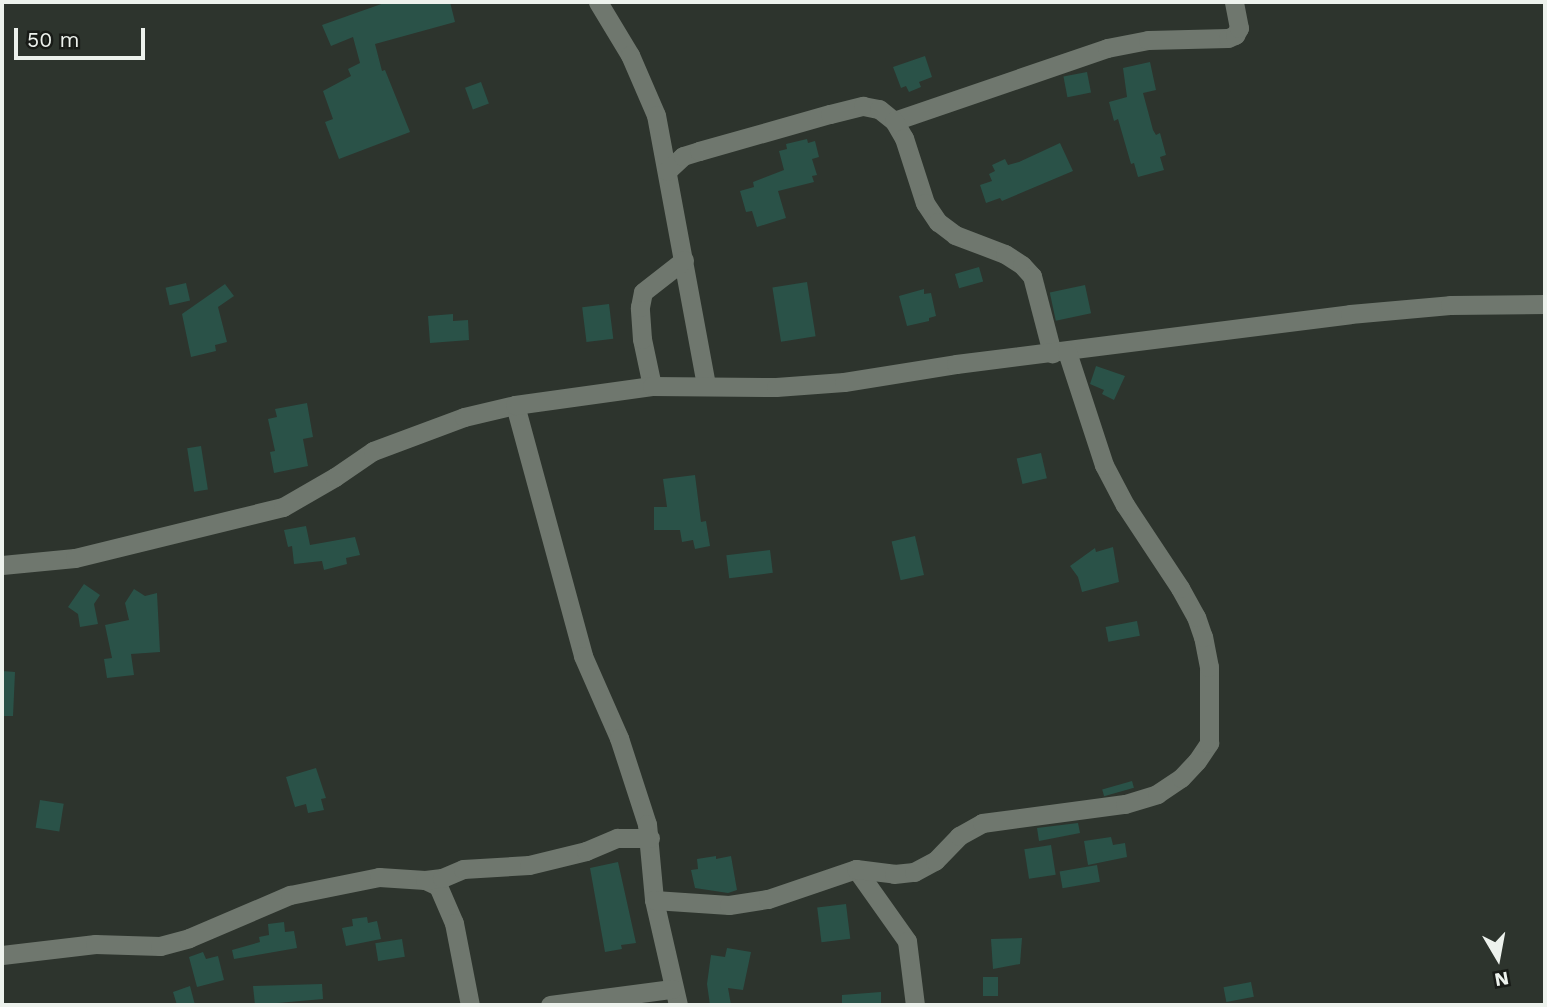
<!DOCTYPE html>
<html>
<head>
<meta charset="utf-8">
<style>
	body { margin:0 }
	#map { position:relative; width:1547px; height:1007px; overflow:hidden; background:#2d342d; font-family:"Work Sans",sans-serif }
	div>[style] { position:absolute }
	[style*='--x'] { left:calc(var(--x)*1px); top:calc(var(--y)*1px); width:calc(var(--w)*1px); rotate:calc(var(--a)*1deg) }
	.building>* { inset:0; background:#2a5248; transform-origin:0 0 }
	.minor>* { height:19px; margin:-9.5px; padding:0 9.5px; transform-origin:9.5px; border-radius:9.5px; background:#6f776e }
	span { translate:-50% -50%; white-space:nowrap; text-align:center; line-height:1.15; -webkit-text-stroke:6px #181b17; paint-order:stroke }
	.frame { position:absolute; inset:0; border:4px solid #edf2ed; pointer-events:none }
	.north { position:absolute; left:1463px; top:923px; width:70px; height:70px; -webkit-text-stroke:5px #181b17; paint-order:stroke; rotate:170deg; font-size:19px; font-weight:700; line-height:28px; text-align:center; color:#edf2ed }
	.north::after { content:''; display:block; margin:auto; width:24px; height:32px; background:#edf2ed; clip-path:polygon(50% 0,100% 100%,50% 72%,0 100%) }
	.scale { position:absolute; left:14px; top:28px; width:131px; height:32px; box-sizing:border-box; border:4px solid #edf2ed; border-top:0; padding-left:9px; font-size:21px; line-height:24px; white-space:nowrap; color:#edf2ed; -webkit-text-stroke:5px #181b17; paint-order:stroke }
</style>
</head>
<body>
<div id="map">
	<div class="building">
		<div style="clip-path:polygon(387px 2px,450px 2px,455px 22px,375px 44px,382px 71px,385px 70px,410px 132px,339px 159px,325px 122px,333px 119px,323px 91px,351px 76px,348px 69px,360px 63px,353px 37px,331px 46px,322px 25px)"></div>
		<div style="clip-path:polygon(925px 56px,932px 77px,919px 82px,921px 87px,909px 92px,906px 86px,901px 88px,893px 67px)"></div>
		<div style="clip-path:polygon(1150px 62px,1156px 90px,1143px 93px,1153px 130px,1156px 135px,1160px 133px,1166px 155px,1160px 157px,1164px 170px,1138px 177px,1134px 163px,1131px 164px,1118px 119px,1114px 121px,1109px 102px,1127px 97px,1123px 68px)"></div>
		<div style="left:1087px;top:72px;width:21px;height:24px;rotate:79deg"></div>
		<div style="left:481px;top:82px;width:23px;height:17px;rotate:70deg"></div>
		<div style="clip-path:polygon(807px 139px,808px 143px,815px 141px,819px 157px,812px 159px,817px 175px,812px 176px,814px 182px,778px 191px,786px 218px,757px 227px,752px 211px,746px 212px,740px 191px,754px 187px,753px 182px,784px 170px,779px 151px,787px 149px,786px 144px)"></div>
		<div style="clip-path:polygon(1060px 143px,1073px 171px,1002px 201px,1000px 198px,986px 203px,980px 185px,992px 181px,989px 174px,995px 171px,992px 165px,1005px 159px,1008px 165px,1019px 162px)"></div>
		<div style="left:979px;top:267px;width:15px;height:25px;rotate:74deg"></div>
		<div style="left:807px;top:282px;width:55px;height:35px;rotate:81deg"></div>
		<div style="left:186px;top:283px;width:18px;height:21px;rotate:77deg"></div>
		<div style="clip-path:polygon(225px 284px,234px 296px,218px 307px,227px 342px,215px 345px,216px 351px,191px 357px,182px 314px)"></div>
		<div style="left:1085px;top:285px;width:29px;height:36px;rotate:78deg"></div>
		<div style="clip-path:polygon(924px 289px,924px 294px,931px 293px,936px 316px,929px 318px,929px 321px,907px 326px,899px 296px)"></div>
		<div style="left:609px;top:304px;width:35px;height:27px;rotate:83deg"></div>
		<div style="clip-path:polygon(453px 314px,453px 321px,468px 320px,469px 340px,430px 343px,428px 316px)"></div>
		<div style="clip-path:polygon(1096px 366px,1125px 376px,1114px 400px,1102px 394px,1104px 390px,1090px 384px)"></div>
		<div style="clip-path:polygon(307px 403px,313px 437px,303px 439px,308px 466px,274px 473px,270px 452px,275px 451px,268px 419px,277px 417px,275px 409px)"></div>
		<div style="left:201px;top:446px;width:44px;height:14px;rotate:81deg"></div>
		<div style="left:1041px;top:453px;width:26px;height:25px;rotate:77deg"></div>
		<div style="clip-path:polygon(695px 475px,701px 522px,706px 521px,710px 546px,695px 549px,693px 540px,682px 542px,680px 530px,654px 530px,654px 507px,667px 507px,663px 479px)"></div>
		<div style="clip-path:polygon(306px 526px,310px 545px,355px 537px,360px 555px,346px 558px,347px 564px,324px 570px,322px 561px,294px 564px,292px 546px,288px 547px,284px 530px)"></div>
		<div style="left:915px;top:536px;width:40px;height:24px;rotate:77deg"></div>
		<div style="clip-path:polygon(1113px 547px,1119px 582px,1082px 592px,1078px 577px,1070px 566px,1095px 548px,1096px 552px)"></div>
		<div style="left:770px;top:550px;width:23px;height:44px;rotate:83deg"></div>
		<div style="clip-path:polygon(84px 584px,100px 595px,94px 604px,98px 624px,80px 627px,78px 614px,68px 607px)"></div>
		<div style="clip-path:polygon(134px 589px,145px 596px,157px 593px,160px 652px,131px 654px,134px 675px,107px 678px,104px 659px,112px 658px,105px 625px,129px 620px,125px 603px)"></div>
		<div style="left:1137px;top:621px;width:15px;height:32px;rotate:79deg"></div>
		<div style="clip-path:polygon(2px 671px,15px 672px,13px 716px,2px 716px)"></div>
		<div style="clip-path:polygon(316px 768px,326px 798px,321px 799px,324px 810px,308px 813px,306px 804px,295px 807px,286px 777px)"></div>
		<div style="left:1132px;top:781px;width:7px;height:31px;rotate:74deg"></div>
		<div style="left:40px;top:800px;width:24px;height:28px;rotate:9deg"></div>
		<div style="clip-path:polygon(1078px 823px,1080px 833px,1039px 841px,1037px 828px)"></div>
		<div style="clip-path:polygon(1111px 837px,1113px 845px,1125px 843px,1127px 857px,1088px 865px,1084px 841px)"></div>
		<div style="left:1051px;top:845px;width:30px;height:27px;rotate:81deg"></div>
		<div style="clip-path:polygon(716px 856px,716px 859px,731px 856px,737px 890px,728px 893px,695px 888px,691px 870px,698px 869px,697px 859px)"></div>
		<div style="clip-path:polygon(618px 862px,636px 943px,621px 945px,622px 949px,605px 952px,590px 868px)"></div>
		<div style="left:1097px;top:865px;width:17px;height:38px;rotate:80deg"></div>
		<div style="left:846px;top:904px;width:35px;height:29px;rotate:83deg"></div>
		<div style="clip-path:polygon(367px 917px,368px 923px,377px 921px,381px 939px,346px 946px,342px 928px,353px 926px,352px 919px)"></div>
		<div style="clip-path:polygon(284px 922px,285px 932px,294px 931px,297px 948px,234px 959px,232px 950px,260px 942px,259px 937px,269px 935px,268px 924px)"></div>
		<div style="clip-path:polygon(1022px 938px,1020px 964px,993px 969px,991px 939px)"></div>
		<div style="left:402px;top:939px;width:18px;height:27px;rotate:81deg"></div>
		<div style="clip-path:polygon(727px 948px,751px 952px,743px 990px,728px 988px,731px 1005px,710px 1005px,707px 984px,711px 955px,725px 957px)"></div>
		<div style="clip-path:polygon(203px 952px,206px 959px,218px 956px,224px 980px,197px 987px,189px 957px)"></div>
		<div style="left:983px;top:977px;width:15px;height:19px"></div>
		<div style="left:1251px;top:982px;width:15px;height:28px;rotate:79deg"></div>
		<div style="clip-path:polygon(322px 984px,323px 999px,255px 1005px,253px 986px)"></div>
		<div style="clip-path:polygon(190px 986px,195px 1005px,177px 1005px,173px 992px)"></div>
		<div style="clip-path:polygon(881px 992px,881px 1005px,842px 1005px,842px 995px)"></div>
	</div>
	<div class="minor">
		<div style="--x:598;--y:2;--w:62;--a:58.9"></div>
		<div style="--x:630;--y:55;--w:65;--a:66.6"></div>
		<div style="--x:656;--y:115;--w:275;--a:79.5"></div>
		<div style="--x:894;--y:121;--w:225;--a:-18.9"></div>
		<div style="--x:1107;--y:48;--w:42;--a:-11"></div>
		<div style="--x:1148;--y:40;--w:80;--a:-1.4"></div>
		<div style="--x:1228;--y:38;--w:8;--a:-23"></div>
		<div style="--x:1235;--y:35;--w:8;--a:-60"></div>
		<div style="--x:1239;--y:28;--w:26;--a:-101"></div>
		<div style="--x:667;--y:171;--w:22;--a:-43"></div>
		<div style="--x:683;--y:156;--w:17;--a:-17"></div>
		<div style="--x:699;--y:151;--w:136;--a:-15.8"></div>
		<div style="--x:830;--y:114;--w:34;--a:-14"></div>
		<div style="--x:863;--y:106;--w:16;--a:11"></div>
		<div style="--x:879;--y:109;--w:19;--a:39"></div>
		<div style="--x:894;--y:121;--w:20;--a:60"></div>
		<div style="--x:904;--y:138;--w:68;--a:72.1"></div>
		<div style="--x:925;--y:203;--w:23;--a:56"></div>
		<div style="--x:938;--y:222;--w:21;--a:37"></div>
		<div style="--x:955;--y:235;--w:53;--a:20.8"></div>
		<div style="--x:1005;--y:254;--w:20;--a:33"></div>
		<div style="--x:1022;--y:265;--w:15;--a:48"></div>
		<div style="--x:1032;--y:276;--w:80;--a:75.4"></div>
		<div style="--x:652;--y:386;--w:48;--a:-102"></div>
		<div style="--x:642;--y:339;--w:32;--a:-94"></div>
		<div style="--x:640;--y:307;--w:15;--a:-79"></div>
		<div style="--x:643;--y:292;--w:52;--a:-38"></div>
		<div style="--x:515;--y:405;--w:260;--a:74.8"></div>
		<div style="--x:583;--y:656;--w:90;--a:66.3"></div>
		<div style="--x:619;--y:738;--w:90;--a:72"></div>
		<div style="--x:647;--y:824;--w:76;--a:84.7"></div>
		<div style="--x:654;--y:900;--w:108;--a:77.1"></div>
		<div style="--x:2;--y:565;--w:73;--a:-5.5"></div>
		<div style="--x:75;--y:558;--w:214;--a:-13.8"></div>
		<div style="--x:283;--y:507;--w:60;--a:-30"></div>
		<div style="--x:335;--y:477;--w:46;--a:-34.4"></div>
		<div style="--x:373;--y:451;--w:97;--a:-20.5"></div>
		<div style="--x:464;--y:417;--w:52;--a:-13.2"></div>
		<div style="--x:515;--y:405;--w:138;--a:-7.9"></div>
		<div style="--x:652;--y:386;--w:124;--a:0.5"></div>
		<div style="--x:776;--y:387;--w:68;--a:-4.2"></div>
		<div style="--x:844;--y:382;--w:113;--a:-9.1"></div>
		<div style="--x:956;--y:364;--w:397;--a:-7.2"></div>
		<div style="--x:1350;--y:314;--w:100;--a:-5.1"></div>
		<div style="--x:1450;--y:305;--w:95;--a:-0.6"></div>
		<div style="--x:856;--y:869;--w:88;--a:54.7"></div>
		<div style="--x:907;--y:941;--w:64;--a:82.9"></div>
		<div style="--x:425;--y:880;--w:14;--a:25"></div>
		<div style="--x:438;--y:886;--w:40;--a:66.6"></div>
		<div style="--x:454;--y:923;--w:84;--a:79"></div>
		<div style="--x:654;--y:900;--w:75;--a:3.8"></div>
		<div style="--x:729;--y:905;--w:39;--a:-9"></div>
		<div style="--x:768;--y:899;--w:93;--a:-18.8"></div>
		<div style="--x:856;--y:869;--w:38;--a:7"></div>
		<div style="--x:894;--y:874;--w:20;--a:-6"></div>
		<div style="--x:914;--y:872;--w:24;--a:-28"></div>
		<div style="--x:935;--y:861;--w:35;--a:-46"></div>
		<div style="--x:959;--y:836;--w:26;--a:-29"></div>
		<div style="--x:982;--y:823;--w:144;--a:-7.6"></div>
		<div style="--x:1125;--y:804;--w:34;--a:-17"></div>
		<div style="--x:1157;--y:794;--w:29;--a:-34"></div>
		<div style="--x:1181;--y:778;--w:23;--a:-47"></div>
		<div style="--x:1197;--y:761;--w:22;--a:-56"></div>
		<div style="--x:1209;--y:743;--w:76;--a:-90"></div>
		<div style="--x:1209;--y:667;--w:31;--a:-101"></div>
		<div style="--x:1203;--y:637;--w:21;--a:-109"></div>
		<div style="--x:1196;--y:617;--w:33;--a:-119"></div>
		<div style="--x:1180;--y:588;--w:100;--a:-123.5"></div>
		<div style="--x:1125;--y:505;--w:45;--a:-117.7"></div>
		<div style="--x:1104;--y:465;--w:119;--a:-108.1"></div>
		<div style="--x:2;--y:955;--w:94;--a:-6.7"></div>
		<div style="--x:95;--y:944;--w:65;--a:1.8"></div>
		<div style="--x:160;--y:946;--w:30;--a:-15"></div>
		<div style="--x:189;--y:938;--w:110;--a:-23.1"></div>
		<div style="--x:290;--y:895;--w:91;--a:-11.4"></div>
		<div style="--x:379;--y:877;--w:46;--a:3.7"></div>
		<div style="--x:425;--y:880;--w:17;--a:-7"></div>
		<div style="--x:442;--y:878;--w:23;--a:-23"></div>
		<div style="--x:463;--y:869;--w:66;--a:-3.5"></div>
		<div style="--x:529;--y:865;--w:59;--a:-13.8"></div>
		<div style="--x:586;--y:851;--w:34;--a:-23"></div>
		<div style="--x:617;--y:838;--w:33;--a:0"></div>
		<div style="--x:550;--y:1005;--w:123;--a:-7.5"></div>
	</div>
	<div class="frame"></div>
	<div class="north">N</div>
	<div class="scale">50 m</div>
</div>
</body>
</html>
